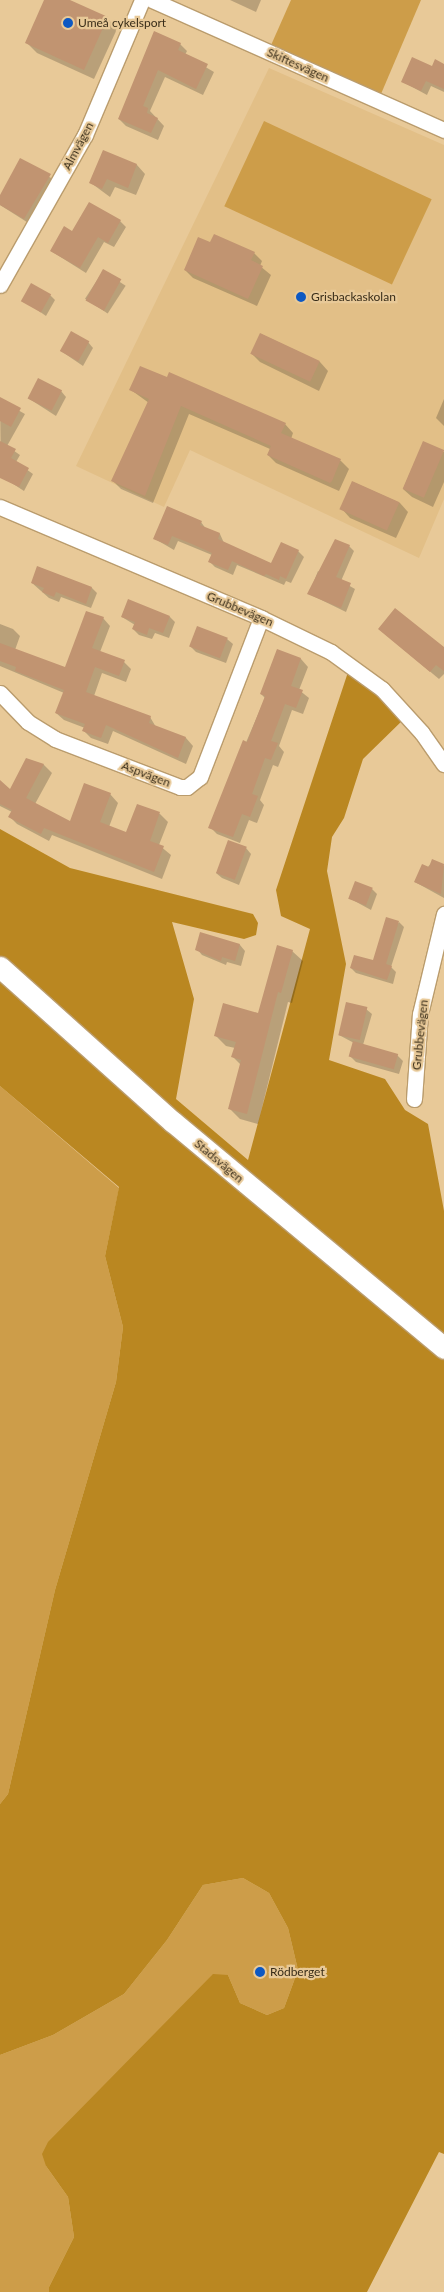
<!DOCTYPE html>
<html>
<head>
<meta charset="utf-8">
<style>
	body { margin:0 }
	#map { position:relative; width:444px; height:2292px; overflow:hidden; background:#e8c998; font-family:Lato,sans-serif }
	div>[style] { position:absolute }
	[style*='--x'] { left:calc(var(--x)*1px); top:calc(var(--y)*1px); width:calc(var(--w)*1px); rotate:calc(var(--a)*1deg) }
	.built>* { inset:0; background:#e2bf87 }
	.green>* { inset:0; background:#cd9d49; transform-origin:0 0 }
	.forest>* { inset:0; background:#ba8721 }
	.shadow>* { inset:0; background:#0003; transform-origin:0 0 }
	.building>* { inset:0; background:#c19471; transform-origin:0 0 }
	.roads { filter:drop-shadow(1px 0 #ba9c6d) drop-shadow(-1px 0 #ba9c6d) drop-shadow(0 1px #ba9c6d) drop-shadow(0 -1px #ba9c6d) }
	.street>* { height:15px; margin:-7.5px; padding:0 7.5px; transform-origin:7.5px; border-radius:7.5px; background:#fff }
	.secondary>* { height:21px; margin:-10.5px; padding:0 10.5px; transform-origin:10.5px; border-radius:10.5px; background:#fff }
	.dots>* { width:14px; height:14px; translate:-50% -50%; box-sizing:border-box; border:2px solid #e8c998; border-radius:50% }
	span { translate:-50% -50%; white-space:nowrap; text-align:center; line-height:1.15; -webkit-text-stroke:4.5px #e8c998; paint-order:stroke }
	.poi-label { font-size:12px; color:#392d19 }
	.left { translate:0 -50%; text-align:left }
	.street-label { font-size:12px; color:#392d19 }
</style>
</head>
<body>
<div id="map">
	<div class="built">
		<div style="clip-path:polygon(269px 68px,444px 145px,444px 499px,419px 558px,190px 450px,164px 507px,76px 466px)"></div>
	</div>
	<div class="green">
		<div style="clip-path:polygon(291px 0,421px 0,378px 101px,268px 52px)"></div>
		<div style="left:264px;top:121px;width:185px;height:94px;rotate:25deg"></div>
		<div style="clip-path:polygon(0 1086px,119px 1188px,105px 1256px,123px 1327px,116px 1382px,55px 1590px,8px 1794px,0 1804px)"></div>
		<div style="clip-path:polygon(243px 1878px,269px 1893px,288px 1928px,298px 1970px,284px 2008px,267px 2015px,240px 2003px,228px 1975px,46px 2166px,68px 2197px,74px 2237px,49px 2287px,49px 2292px,0 2292px,0 2055px,53px 2035px,124px 1994px,167px 1940px,203px 1885px)"></div>
	</div>
	<div class="forest">
		<div style="clip-path:polygon(350px 666px,407px 716px,363px 759px,344px 818px,332px 837px,327px 871px,346px 964px,329px 1060px,385px 1079px,405px 1110px,428px 1124px,444px 1211px,444px 2154px,439px 2152px,367px 2292px,49px 2292px,49px 2287px,74px 2237px,68px 2197px,46px 2166px,42px 2154px,48px 2142px,213px 1974px,228px 1975px,240px 2003px,267px 2015px,284px 2008px,298px 1970px,288px 1928px,269px 1893px,243px 1878px,203px 1885px,167px 1940px,124px 1994px,53px 2035px,0 2055px,0 1804px,8px 1794px,55px 1590px,116px 1382px,123px 1327px,105px 1256px,119px 1187px,0 1086px,0 829px,70px 868px,253px 914px,258px 923px,256px 935px,244px 939px,172px 922px,194px 999px,176px 1099px,248px 1160px,310px 929px,281px 916px,276px 890px)"></div>
	</div>
	<div class="shadow">
		<div style="clip-path:polygon(45px 0,67px 0,107px 18px,117px 29px,94px 79px,37px 53px,26px 42px)"></div>
		<div style="clip-path:polygon(230px 0,261px 0,256px 12px)"></div>
		<div style="clip-path:polygon(155px 32px,180px 44px,187px 51px,185px 55px,214px 72px,203px 95px,165px 77px,150px 111px,164px 126px,158px 140px,126px 126px,119px 119px)"></div>
		<div style="clip-path:polygon(444px 66px,444px 92px,431px 86px,427px 95px,403px 82px)"></div>
		<div style="clip-path:polygon(104px 152px,137px 165px,145px 174px,136px 195px,115px 187px,110px 197px,91px 183px)"></div>
		<div style="clip-path:polygon(21px 160px,56px 181px,30px 224px,0 205px,0 198px)"></div>
		<div style="clip-path:polygon(120px 221px,126px 227px,114px 247px,104px 242px,86px 273px,51px 251px,73px 232px)"></div>
		<div style="clip-path:polygon(211px 244px,254px 253px,262px 261px,260px 266px,271px 275px,257px 306px,193px 278px,185px 270px)"></div>
		<div style="left:103px;top:271px;width:27px;height:33px;rotate:33deg"></div>
		<div style="clip-path:polygon(50px 295px,55px 300px,46px 316px,23px 300px)"></div>
		<div style="clip-path:polygon(261px 334px,320px 362px,328px 371px,319px 391px,260px 362px,252px 354px)"></div>
		<div style="clip-path:polygon(88px 342px,93px 348px,83px 366px,61px 351px)"></div>
		<div style="clip-path:polygon(131px 390px,285px 424px,293px 433px,291px 439px,341px 461px,349px 469px,339px 491px,276px 463px,268px 455px,270px 449px,189px 414px,153px 503px,121px 489px,113px 481px,149px 403px)"></div>
		<div style="clip-path:polygon(61px 391px,66px 397px,56px 416px,28px 398px)"></div>
		<div style="clip-path:polygon(444px 399px,444px 426px,436px 418px)"></div>
		<div style="clip-path:polygon(0 400px,25px 414px,7px 446px,20px 455px,16px 462px,33px 474px,24px 491px,1px 476px)"></div>
		<div style="clip-path:polygon(423px 443px,444px 452px,444px 482px,433px 507px,412px 497px,403px 489px)"></div>
		<div style="clip-path:polygon(353px 482px,400px 503px,408px 512px,396px 538px,350px 518px,342px 509px)"></div>
		<div style="clip-path:polygon(201px 522px,206px 529px,220px 534px,224px 543px,272px 564px,298px 551px,304px 557px,291px 583px,286px 581px,284px 585px,237px 565px,233px 575px,215px 567px,209px 561px,212px 555px,178px 541px,174px 550px,155px 539px)"></div>
		<div style="clip-path:polygon(349px 546px,354px 551px,341px 581px,355px 589px,346px 612px,309px 594px,318px 571px,321px 573px)"></div>
		<div style="clip-path:polygon(38px 567px,92px 588px,97px 593px,91px 608px,61px 597px,59px 602px,49px 598px,32px 583px)"></div>
		<div style="clip-path:polygon(122px 617px,170px 617px,175px 622px,169px 638px,155px 633px,152px 639px,139px 635px,133px 629px,135px 625px)"></div>
		<div style="clip-path:polygon(103px 618px,110px 626px,100px 652px,124px 662px,131px 669px,126px 682px,102px 673px,94px 696px,150px 717px,156px 727px,186px 738px,193px 746px,186px 764px,113px 731px,108px 744px,91px 738px,84px 731px,85px 728px,64px 720px,56px 713px,64px 693px,0 666px,0 624px,13px 629px,20px 636px,15px 650px,65px 669px)"></div>
		<div style="clip-path:polygon(379px 629px,444px 649px,444px 674px,439px 679px)"></div>
		<div style="clip-path:polygon(227px 639px,233px 644px,226px 663px,196px 652px,191px 647px)"></div>
		<div style="clip-path:polygon(277px 651px,301px 659px,308px 667px,299px 690px,309px 698px,303px 714px,292px 710px,279px 746px,284px 752px,278px 767px,273px 765px,260px 800px,264px 805px,257px 823px,249px 820px,240px 843px,217px 834px,210px 827px,265px 698px,261px 694px)"></div>
		<div style="clip-path:polygon(26px 760px,44px 765px,52px 773px,35px 804px,70px 823px,110px 794px,118px 803px,109px 827px,127px 834px,138px 805px,160px 814px,168px 822px,159px 845px,171px 855px,162px 879px,52px 835px,49px 841px,17px 824px,9px 816px,12px 812px,0 806px,0 782px,10px 791px)"></div>
		<div style="clip-path:polygon(246px 848px,251px 854px,239px 885px,222px 878px,216px 873px)"></div>
		<div style="clip-path:polygon(433px 861px,444px 866px,444px 898px,415px 882px)"></div>
		<div style="clip-path:polygon(372px 889px,377px 894px,371px 910px,349px 898px)"></div>
		<div style="clip-path:polygon(399px 922px,404px 927px,391px 967px,396px 972px,393px 984px,356px 973px,351px 968px,374px 961px)"></div>
		<div style="clip-path:polygon(201px 934px,240px 945px,245px 951px,241px 966px,227px 962px,226px 965px,202px 955px,197px 949px)"></div>
		<div style="clip-path:polygon(292px 951px,303px 961px,292px 1003px,288px 1002px,258px 1124px,240px 1119px,229px 1108px,241px 1065px,233px 1057px,235px 1048px,226px 1046px,216px 1036px,259px 1014px)"></div>
		<div style="clip-path:polygon(366px 1009px,372px 1014px,363px 1045px,397px 1055px,403px 1061px,399px 1074px,356px 1062px,350px 1056px,354px 1043px,339px 1035px)"></div>
	</div>
	<div class="building">
		<div style="clip-path:polygon(44px 0,70px 0,108px 17px,84px 70px,25px 43px)"></div>
		<div style="clip-path:polygon(154px 31px,181px 43px,178px 50px,208px 64px,196px 89px,158px 70px,143px 106px,148px 108px,147px 113px,158px 118px,151px 133px,118px 119px)"></div>
		<div style="clip-path:polygon(412px 57px,432px 66px,435px 59px,444px 64px,444px 89px,426px 81px,421px 91px,401px 82px)"></div>
		<div style="clip-path:polygon(103px 150px,137px 164px,128px 188px,107px 179px,102px 189px,89px 183px)"></div>
		<div style="clip-path:polygon(20px 158px,51px 174px,24px 219px,0 205px,0 195px)"></div>
		<div style="clip-path:polygon(89px 202px,121px 220px,108px 243px,98px 237px,80px 268px,50px 251px,64px 226px,72px 231px)"></div>
		<div style="clip-path:polygon(214px 234px,255px 252px,251px 260px,263px 266px,248px 299px,184px 270px,198px 237px,210px 242px)"></div>
		<div style="left:103px;top:269px;width:21px;height:36px;rotate:29deg"></div>
		<div style="left:31px;top:283px;width:23px;height:21px;rotate:29deg"></div>
		<div style="left:71px;top:331px;width:21px;height:23px;rotate:29deg"></div>
		<div style="left:260px;top:333px;width:66px;height:23px;rotate:25deg"></div>
		<div style="clip-path:polygon(140px 366px,167px 377px,169px 372px,286px 423px,281px 433px,341px 459px,332px 481px,330px 483px,267px 455px,271px 446px,181px 406px,145px 496px,111px 481px,149px 399px,129px 390px)"></div>
		<div style="left:38px;top:378px;width:27px;height:23px;rotate:27deg"></div>
		<div style="clip-path:polygon(0 397px,21px 408px,11px 427px,0 421px)"></div>
		<div style="clip-path:polygon(0 441px,16px 449px,11px 458px,29px 468px,19px 487px,0 478px)"></div>
		<div style="left:423px;top:441px;width:23px;height:52px;rotate:23deg"></div>
		<div style="left:352px;top:481px;width:52px;height:31px;rotate:24deg"></div>
		<div style="clip-path:polygon(167px 506px,202px 521px,200px 525px,220px 533px,218px 539px,271px 563px,281px 542px,299px 550px,286px 579px,280px 576px,279px 580px,266px 574px,264px 576px,232px 561px,228px 570px,208px 562px,212px 553px,192px 544px,172px 536px,168px 545px,153px 539px)"></div>
		<div style="clip-path:polygon(335px 539px,350px 545px,336px 577px,351px 583px,341px 608px,307px 594px)"></div>
		<div style="clip-path:polygon(37px 566px,92px 587px,86px 604px,56px 592px,54px 597px,42px 592px,44px 588px,31px 583px)"></div>
		<div style="clip-path:polygon(128px 599px,170px 616px,163px 633px,149px 628px,147px 635px,132px 629px,135px 622px,121px 617px)"></div>
		<div style="clip-path:polygon(395px 608px,444px 647px,444px 671px,436px 665px,430px 672px,378px 629px)"></div>
		<div style="clip-path:polygon(86px 611px,104px 617px,92px 648px,125px 660px,119px 676px,95px 667px,86px 692px,151px 716px,149px 723px,186px 737px,178px 758px,106px 725px,101px 738px,82px 731px,85px 724px,55px 713px,64px 690px,15px 671px,16px 667px,0 661px,0 643px,65px 667px)"></div>
		<div style="left:197px;top:626px;width:33px;height:22px;rotate:21deg"></div>
		<div style="clip-path:polygon(277px 649px,301px 658px,291px 686px,303px 690px,296px 708px,285px 704px,271px 741px,278px 743px,271px 760px,265px 758px,252px 794px,258px 796px,250px 817px,242px 814px,233px 837px,208px 828px,243px 740px,247px 742px,265px 696px,260px 694px)"></div>
		<div style="clip-path:polygon(26px 758px,44px 764px,26px 798px,70px 821px,84px 783px,111px 793px,100px 822px,126px 832px,137px 804px,160px 812px,150px 841px,164px 846px,154px 872px,44px 828px,41px 834px,8px 817px,12px 810px,0 804px,0 780px,10px 789px)"></div>
		<div style="left:228px;top:840px;width:20px;height:35px;rotate:20deg"></div>
		<div style="clip-path:polygon(432px 859px,444px 864px,441px 894px,414px 882px,422px 864px,429px 867px)"></div>
		<div style="left:355px;top:881px;width:19px;height:19px;rotate:21deg"></div>
		<div style="clip-path:polygon(386px 917px,399px 921px,386px 964px,392px 966px,387px 980px,350px 968px,354px 955px,373px 960px)"></div>
		<div style="clip-path:polygon(200px 932px,240px 944px,235px 961px,222px 957px,221px 961px,195px 950px)"></div>
		<div style="clip-path:polygon(277px 945px,293px 950px,281px 993px,278px 992px,247px 1114px,228px 1109px,241px 1060px,231px 1057px,236px 1042px,214px 1036px,223px 1003px,258px 1013px)"></div>
		<div style="left:346px;top:1002px;width:22px;height:34px;rotate:13deg"></div>
		<div style="left:353px;top:1041px;width:47px;height:16px;rotate:16deg"></div>
	</div>
	<div class="roads">
		<div class="street">
			<div style="--x:152;--y:0;--w:320;--a:24"></div>
			<div style="--x:0;--y:285;--w:172;--a:-60.5"></div>
			<div style="--x:85;--y:135;--w:147;--a:-67.1"></div>
			<div style="--x:0;--y:507;--w:284;--a:23"></div>
			<div style="--x:261;--y:618;--w:78;--a:25.9"></div>
			<div style="--x:331;--y:652;--w:63;--a:36"></div>
			<div style="--x:382;--y:689;--w:59;--a:47.7"></div>
			<div style="--x:422;--y:733;--w:38;--a:55"></div>
			<div style="--x:0;--y:693;--w:40;--a:46"></div>
			<div style="--x:28;--y:722;--w:32;--a:32"></div>
			<div style="--x:55;--y:739;--w:134;--a:21"></div>
			<div style="--x:180;--y:787;--w:7;--a:0"></div>
			<div style="--x:187;--y:787;--w:16;--a:-38"></div>
			<div style="--x:200;--y:777;--w:170;--a:-69"></div>
			<div style="--x:414;--y:1099;--w:85;--a:-86"></div>
			<div style="--x:420;--y:1014;--w:103;--a:-76.5"></div>
		</div>
		<div class="secondary">
			<div style="--x:0;--y:967;--w:232;--a:41.9"></div>
			<div style="--x:173;--y:1122;--w:353;--a:39.8"></div>
		</div>
	</div>
	<div class="dots">
		<div style="left:68px;top:23px;background:#0d58c2"></div>
		<div style="left:301px;top:297px;background:#0d58c2"></div>
		<div style="left:260px;top:1972px;background:#0d58c2"></div>
	</div>
	<div class="poi-label">
		<span class="left" style="left:78px;top:23px">Umeå cykelsport</span>
		<span class="left" style="left:311px;top:297px">Grisbackaskolan</span>
		<span class="left" style="left:270px;top:1972px">Rödberget</span>
	</div>
	<div class="street-label">
		<span style="left:298px;top:65px;rotate:24deg">Skiftesvägen</span>
		<span style="left:78px;top:146px;rotate:-62deg">Almvägen</span>
		<span style="left:240px;top:609px;rotate:23deg">Grubbevägen</span>
		<span style="left:146px;top:774px;rotate:21deg">Aspvägen</span>
		<span style="left:420px;top:1035px;rotate:-84deg">Grubbevägen</span>
		<span style="left:219px;top:1161px;rotate:40deg">Stadsvägen</span>
	</div>
</div>
</body>
</html>
